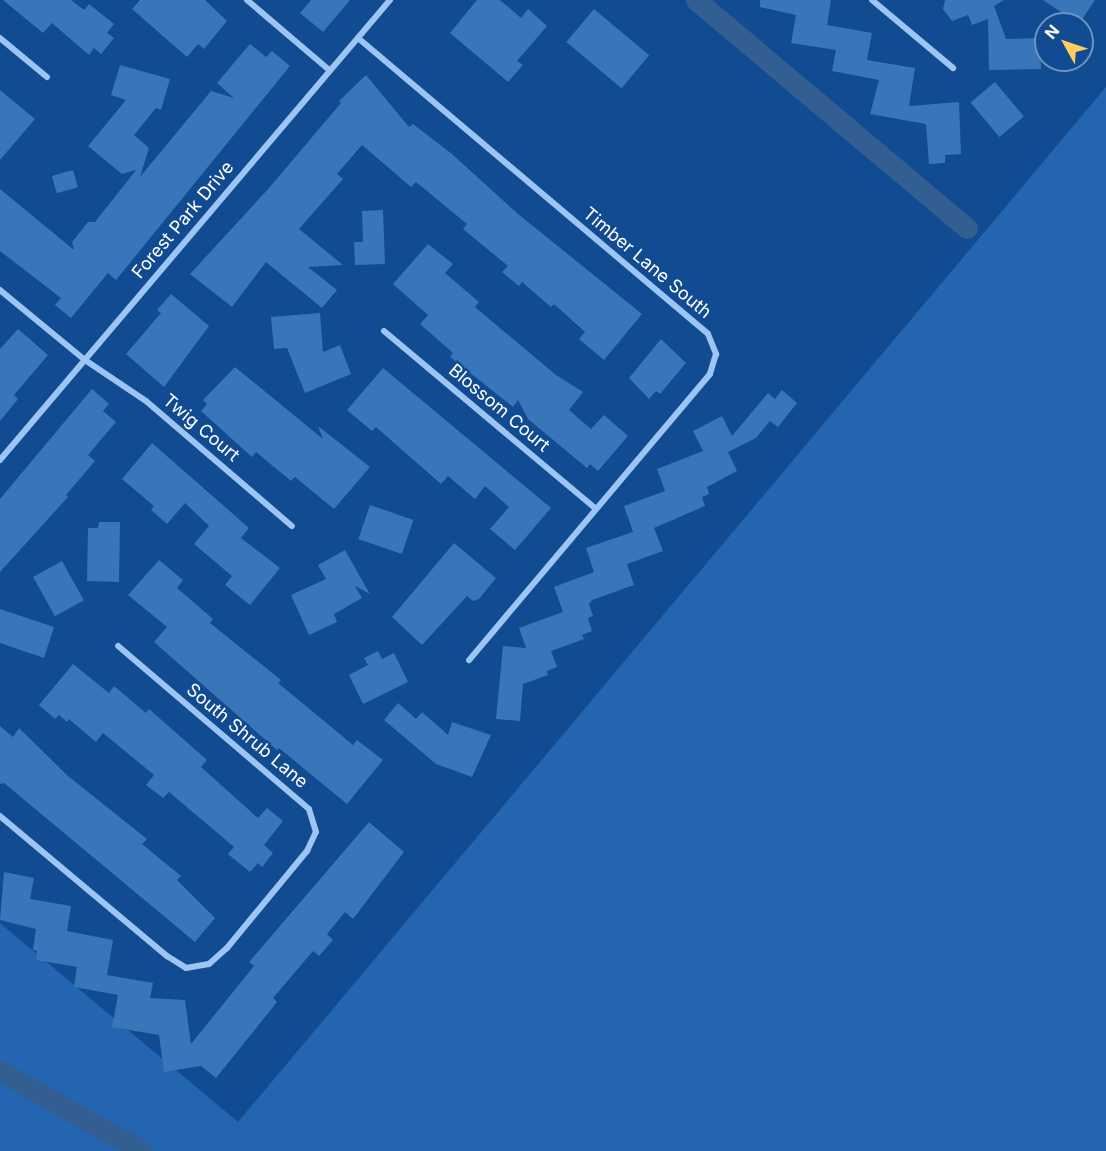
<!DOCTYPE html>
<html>
<head>
<meta charset="utf-8">
<style>
	body { margin:0 }
	#map { position:relative; width:1106px; height:1151px; overflow:hidden; background:#114b91; font-family:Inter,sans-serif }
	div>[style] { position:absolute }
	[style*='--x'] { left:calc(var(--x)*1px); top:calc(var(--y)*1px); width:calc(var(--w)*1px); rotate:calc(var(--a)*1deg) }
	.green>* { inset:0; background:#2365b0 }
	.canal>* { height:21px; margin:-10.5px; padding:0 10.5px; transform-origin:10.5px; border-radius:10.5px; background:#335e92 }
	.building>* { inset:0; background:#3975b9; transform-origin:0 0 }
	.minor>* { height:6px; margin:-3px; padding:0 3px; transform-origin:3px; border-radius:3px; background:#9cc5f3 }
	span { translate:-50% -50%; white-space:nowrap; text-align:center; line-height:1.15; -webkit-text-stroke:4.5px #114b91; paint-order:stroke }
	.street-label { font-size:18px; color:#fff }
	.north { position:absolute; left:1034px; top:12px; width:60px; height:60px; box-sizing:border-box; background:#114b91; border:2px solid #7093bd; border-radius:50%; rotate:310deg; font-size:16px; font-weight:700; line-height:24px; text-align:center; color:#fff }
	.north::after { content:''; display:block; margin:auto; width:21px; height:27px; background:#ffce5e; clip-path:polygon(50% 0,100% 100%,50% 72%,0 100%) }
</style>
</head>
<body>
<div id="map">
	<div class="green">
		<div style="clip-path:polygon(1106px 87px,1106px 1151px,0 1151px,0 923px,238px 1122px)"></div>
	</div>
	<div class="canal">
		<div style="--x:696;--y:0;--w:354;--a:40.1"></div>
		<div style="--x:0;--y:1071;--w:163;--a:29.4"></div>
	</div>
	<div class="building">
		<div style="clip-path:polygon(3px 0,71px 0,84px 10px,89px 4px,114px 24px,107px 33px,114px 38px,101px 54px,94px 48px,89px 55px,52px 23px,43px 33px)"></div>
		<div style="clip-path:polygon(140px 0,205px 0,227px 21px,204px 49px,198px 44px,187px 57px,132px 9px)"></div>
		<div style="clip-path:polygon(311px 0,350px 0,323px 32px,300px 13px)"></div>
		<div style="clip-path:polygon(477px 0,500px 0,521px 18px,528px 9px,547px 26px,517px 61px,523px 65px,508px 82px,450px 33px)"></div>
		<div style="clip-path:polygon(760px 0,831px 0,827px 25px,872px 33px,867px 60px,915px 68px,909px 106px,959px 102px,961px 154px,945px 155px,945px 163px,929px 164px,926px 124px,870px 114px,879px 80px,832px 71px,836px 50px,791px 43px,796px 15px,760px 7px)"></div>
		<div style="clip-path:polygon(945px 0,1004px 0,994px 6px,1006px 39px,1040px 38px,1041px 69px,989px 70px,988px 19px,972px 25px,968px 15px,952px 21px,943px 9px)"></div>
		<div style="clip-path:polygon(1043px 0,1095px 0,1079px 24px)"></div>
		<div style="left:594px;top:9px;width:72px;height:43px;rotate:40deg"></div>
		<div style="clip-path:polygon(250px 44px,266px 57px,272px 51px,290px 66px,116px 280px,108px 273px,71px 318px,55px 305px,61px 298px,0 251px,0 189px,74px 250px,72px 242px,88px 222px,95px 222px,136px 170px,122px 174px,88px 146px,126px 100px,111px 95px,120px 65px,170px 79px,161px 110px,156px 108px,134px 135px,149px 148px,140px 177px,211px 91px,234px 98px,217px 83px)"></div>
		<div style="clip-path:polygon(366px 75px,409px 127px,413px 124px,452px 154px,518px 214px,642px 314px,604px 360px,579px 339px,585px 332px,554px 304px,551px 307px,522px 282px,519px 286px,502px 272px,508px 266px,463px 229px,467px 224px,416px 182px,411px 187px,362px 145px,337px 174px,343px 179px,299px 229px,343px 265px,308px 267px,337px 290px,322px 308px,266px 262px,232px 307px,190px 274px,269px 188px,341px 103px,339px 101px)"></div>
		<div style="left:995px;top:82px;width:45px;height:32px;rotate:50deg"></div>
		<div style="clip-path:polygon(0 90px,35px 119px,0 160px)"></div>
		<div style="left:73px;top:170px;width:18px;height:22px;rotate:74deg"></div>
		<div style="clip-path:polygon(383px 210px,385px 264px,355px 265px,354px 242px,363px 242px,362px 211px)"></div>
		<div style="clip-path:polygon(428px 244px,453px 264px,445px 273px,479px 302px,475px 307px,556px 375px,583px 392px,569px 410px,591px 429px,604px 415px,628px 436px,598px 471px,590px 464px,587px 468px,528px 419px,518px 400px,513px 407px,450px 357px,453px 353px,420px 324px,428px 315px,393px 284px)"></div>
		<div style="clip-path:polygon(171px 294px,209px 326px,164px 387px,126px 354px,161px 313px,157px 310px)"></div>
		<div style="clip-path:polygon(320px 313px,323px 352px,340px 345px,351px 374px,305px 393px,287px 348px,274px 349px,271px 317px)"></div>
		<div style="clip-path:polygon(18px 329px,48px 355px,14px 395px,18px 399px,0 421px,0 349px)"></div>
		<div style="clip-path:polygon(661px 339px,686px 363px,660px 394px,656px 391px,649px 399px,629px 378px)"></div>
		<div style="clip-path:polygon(235px 367px,323px 439px,318px 426px,370px 467px,334px 509px,295px 477px,291px 481px,256px 452px,252px 457px,201px 411px,207px 404px,203px 400px)"></div>
		<div style="clip-path:polygon(383px 368px,551px 508px,515px 550px,490px 529px,509px 507px,485px 486px,475px 499px,448px 476px,441px 484px,376px 427px,372px 431px,347px 410px)"></div>
		<div style="clip-path:polygon(92px 389px,109px 404px,103px 411px,116px 422px,88px 455px,95px 461px,66px 495px,68px 497px,0 572px,0 499px)"></div>
		<div style="clip-path:polygon(782px 390px,797px 403px,778px 427px,770px 421px,756px 438px,728px 452px,737px 471px,707px 487px,709px 494px,702px 497px,705px 506px,654px 528px,663px 551px,627px 564px,634px 585px,592px 600px,589px 604px,593px 616px,588px 618px,592px 631px,582px 635px,584px 639px,551px 651px,557px 667px,547px 671px,548px 675px,523px 684px,520px 721px,496px 719px,503px 646px,526px 648px,519px 628px,563px 612px,554px 587px,594px 572px,586px 548px,633px 532px,624px 506px,665px 491px,657px 469px,703px 451px,693px 431px,722px 416px,732px 436px,768px 393px,775px 399px)"></div>
		<div style="clip-path:polygon(152px 443px,249px 528px,241px 538px,280px 568px,250px 605px,225px 585px,232px 576px,194px 544px,209px 526px,185px 503px,167px 524px,151px 510px,154px 506px,122px 479px)"></div>
		<div style="left:370px;top:505px;width:46px;height:36px;rotate:19deg"></div>
		<div style="clip-path:polygon(99px 522px,120px 522px,119px 582px,87px 581px,88px 528px,98px 528px)"></div>
		<div style="clip-path:polygon(454px 543px,496px 578px,479px 599px,473px 601px,467px 596px,422px 645px,392px 617px)"></div>
		<div style="clip-path:polygon(345px 550px,370px 594px,355px 586px,362px 598px,334px 614px,337px 622px,309px 635px,291px 595px,326px 579px,318px 565px)"></div>
		<div style="clip-path:polygon(159px 560px,183px 580px,177px 588px,213px 619px,210px 623px,281px 680px,278px 683px,329px 725px,353px 745px,357px 740px,383px 760px,347px 804px,279px 748px,277px 750px,154px 642px,167px 627px,128px 595px)"></div>
		<div style="left:62px;top:561px;width:45px;height:33px;rotate:61deg"></div>
		<div style="clip-path:polygon(0 609px,54px 627px,44px 658px,0 643px)"></div>
		<div style="clip-path:polygon(378px 651px,382px 659px,394px 653px,408px 682px,363px 704px,349px 675px,368px 665px,364px 658px)"></div>
		<div style="clip-path:polygon(73px 664px,109px 693px,114px 686px,146px 713px,149px 709px,207px 760px,201px 767px,258px 818px,267px 808px,283px 821px,264px 845px,273px 853px,262px 867px,258px 863px,250px 872px,228px 854px,234px 847px,169px 792px,163px 798px,146px 785px,154px 775px,103px 733px,96px 742px,69px 719px,67px 722px,59px 715px,55px 719px,39px 705px)"></div>
		<div style="clip-path:polygon(398px 703px,416px 719px,422px 712px,448px 735px,452px 722px,491px 735px,472px 777px,436px 764px,384px 720px)"></div>
		<div style="clip-path:polygon(0 726px,13px 737px,19px 728px,68px 776px,147px 839px,142px 844px,181px 876px,177px 880px,215px 918px,195px 942px,4px 783px,0 784px)"></div>
		<div style="clip-path:polygon(369px 822px,404px 852px,353px 919px,345px 912px,327px 934px,333px 940px,319px 956px,313px 951px,273px 998px,277px 1002px,216px 1078px,201px 1066px,164px 1072px,159px 1035px,112px 1027px,118px 995px,74px 987px,77px 967px,36px 960px,37px 951px,33px 950px,36px 929px,0 920px,4px 872px,34px 878px,30px 899px,71px 906px,67px 931px,113px 940px,107px 975px,153px 983px,150px 998px,185px 1000px,191px 1044px,254px 966px,249px 962px)"></div>
	</div>
	<div class="minor">
		<div style="--x:247;--y:0;--w:106;--a:40.4"></div>
		<div style="--x:872;--y:0;--w:106;--a:40"></div>
		<div style="--x:0;--y:38;--w:61;--a:39.7"></div>
		<div style="--x:358;--y:38;--w:458;--a:40.2"></div>
		<div style="--x:708;--y:334;--w:22;--a:68"></div>
		<div style="--x:716;--y:354;--w:21;--a:107"></div>
		<div style="--x:710;--y:374;--w:374;--a:130.1"></div>
		<div style="--x:0;--y:290;--w:110;--a:39.5"></div>
		<div style="--x:85;--y:360;--w:73;--a:33.9"></div>
		<div style="--x:146;--y:401;--w:192;--a:40.6"></div>
		<div style="--x:384;--y:331;--w:275;--a:40"></div>
		<div style="--x:0;--y:460;--w:603;--a:-49.71"></div>
		<div style="--x:0;--y:816;--w:218;--a:40"></div>
		<div style="--x:167;--y:956;--w:22;--a:32"></div>
		<div style="--x:186;--y:968;--w:23;--a:-10"></div>
		<div style="--x:209;--y:964;--w:24;--a:-42"></div>
		<div style="--x:227;--y:948;--w:126;--a:-50.5"></div>
		<div style="--x:307;--y:851;--w:21;--a:-65"></div>
		<div style="--x:316;--y:832;--w:24;--a:-107"></div>
		<div style="--x:309;--y:809;--w:251;--a:-139.5"></div>
	</div>
	<div class="street-label">
		<span style="left:183px;top:220px;rotate:-50deg">Forest Park Drive</span>
		<span style="left:647px;top:263px;rotate:40deg">Timber Lane South</span>
		<span style="left:499px;top:408px;rotate:40deg">Blossom Court</span>
		<span style="left:201px;top:428px;rotate:40deg">Twig Court</span>
		<span style="left:247px;top:736px;rotate:40deg">South Shrub Lane</span>
	</div>
	<div class="north">N</div>
</div>
</body>
</html>
